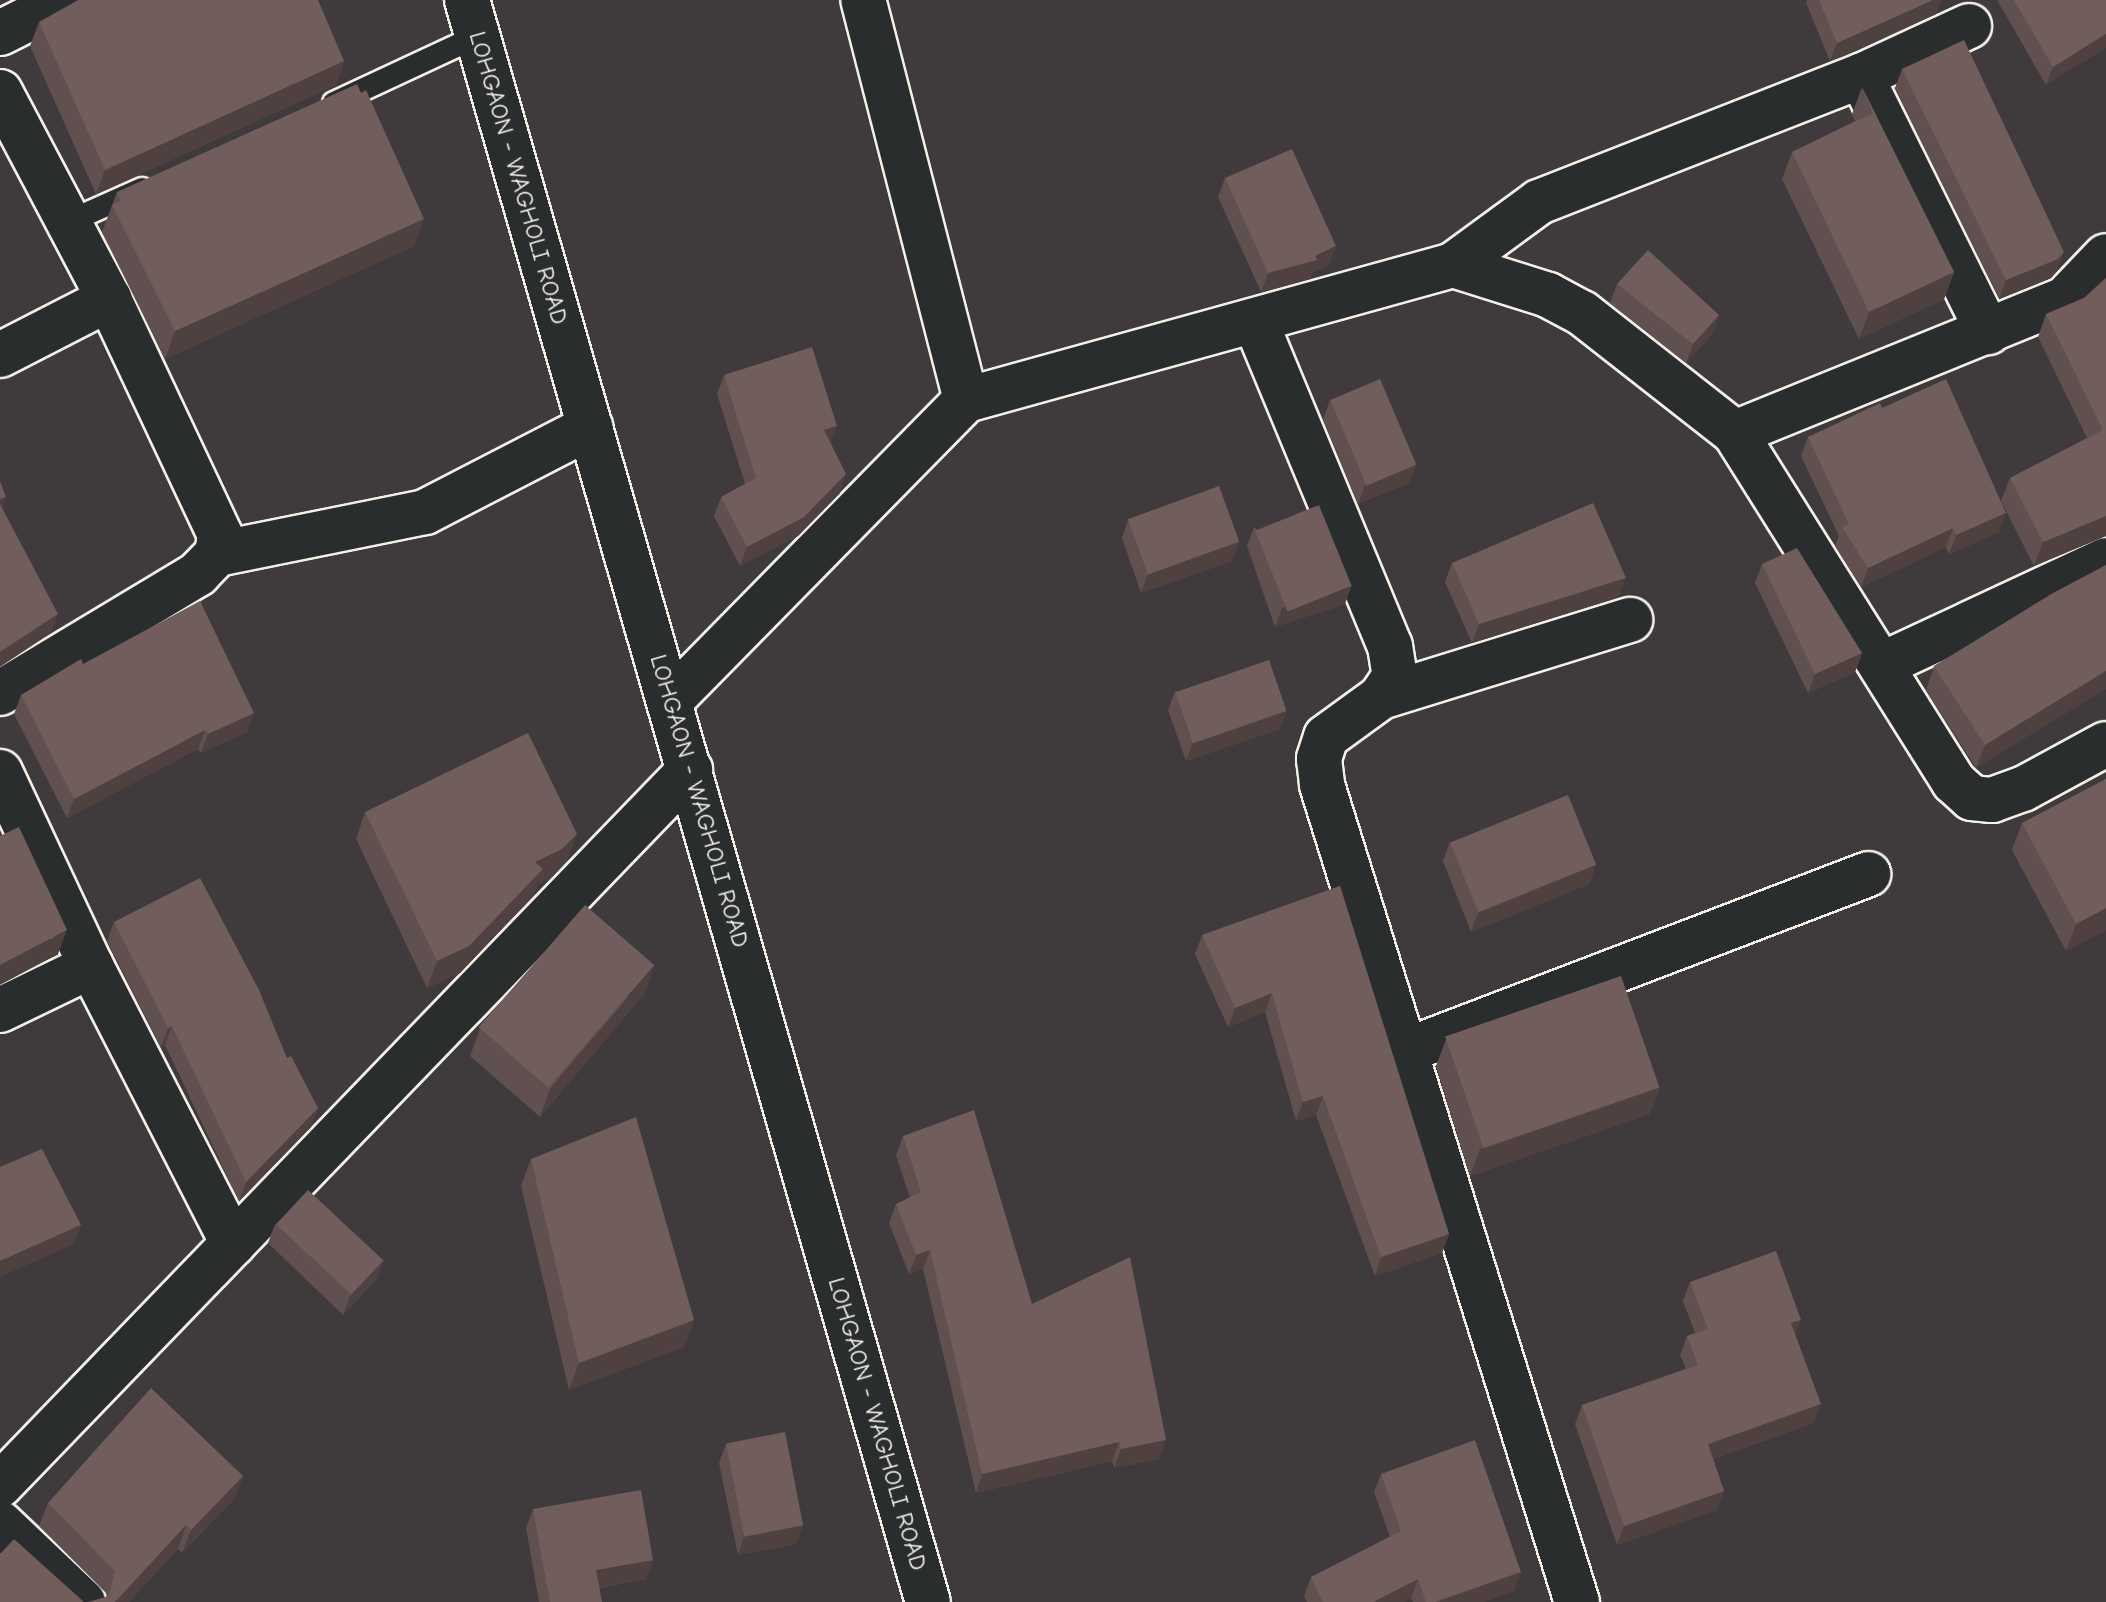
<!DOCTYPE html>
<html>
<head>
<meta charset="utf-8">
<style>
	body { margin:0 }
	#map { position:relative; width:2106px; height:1602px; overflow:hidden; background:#3f3b3c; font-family:"Comic Neue",sans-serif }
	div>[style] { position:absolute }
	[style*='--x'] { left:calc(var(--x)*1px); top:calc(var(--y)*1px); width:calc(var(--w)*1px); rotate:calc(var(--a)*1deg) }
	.roads { filter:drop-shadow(2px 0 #f4f1e8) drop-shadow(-2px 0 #f4f1e8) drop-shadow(0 2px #f4f1e8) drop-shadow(0 -2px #f4f1e8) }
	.service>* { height:22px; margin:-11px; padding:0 11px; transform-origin:11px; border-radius:11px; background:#2a2d2e }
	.minor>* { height:44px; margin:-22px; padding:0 22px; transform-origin:22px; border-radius:22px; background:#2a2d2e }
	.primary>* { height:44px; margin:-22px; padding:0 22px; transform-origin:22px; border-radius:22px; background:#2a2d2e }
	.wall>* { inset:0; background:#60504f }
	.shaded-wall>* { inset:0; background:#4e4140 }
	.building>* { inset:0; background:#705d5c; transform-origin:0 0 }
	span { translate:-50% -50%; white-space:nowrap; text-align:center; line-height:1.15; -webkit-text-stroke:7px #2a2d2e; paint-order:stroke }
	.street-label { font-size:24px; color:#f4f1e8 }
</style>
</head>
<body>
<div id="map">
	<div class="roads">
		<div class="service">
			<div style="--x:334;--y:103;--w:159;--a:-25"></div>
			<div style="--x:68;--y:222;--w:81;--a:-24"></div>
		</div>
		<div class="minor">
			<div style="--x:0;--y:33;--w:74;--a:-26.6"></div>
			<div style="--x:1861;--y:76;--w:286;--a:63.6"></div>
			<div style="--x:0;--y:92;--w:234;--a:62.2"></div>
			<div style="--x:109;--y:299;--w:261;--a:64.8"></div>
			<div style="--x:220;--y:535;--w:19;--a:99"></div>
			<div style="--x:217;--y:554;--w:28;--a:134"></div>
			<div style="--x:198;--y:574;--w:231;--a:149"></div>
			<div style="--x:1453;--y:265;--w:107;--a:-36.2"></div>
			<div style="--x:1539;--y:202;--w:346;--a:-21.4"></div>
			<div style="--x:1861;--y:76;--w:119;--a:-24.8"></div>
			<div style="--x:1256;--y:323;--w:350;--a:67.5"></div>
			<div style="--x:1390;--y:646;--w:30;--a:81"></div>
			<div style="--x:1395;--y:676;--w:25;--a:124"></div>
			<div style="--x:1381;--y:697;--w:68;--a:144"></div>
			<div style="--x:1326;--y:737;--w:23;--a:108"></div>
			<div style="--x:1319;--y:759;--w:26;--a:83"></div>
			<div style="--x:1322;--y:785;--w:856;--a:72.67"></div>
			<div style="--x:0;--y:355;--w:123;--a:-27.2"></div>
			<div style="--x:966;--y:400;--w:505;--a:-15.49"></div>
			<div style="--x:1453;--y:265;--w:100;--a:17.5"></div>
			<div style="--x:1548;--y:295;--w:38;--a:28"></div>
			<div style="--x:1582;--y:313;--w:194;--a:38.1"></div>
			<div style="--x:1735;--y:433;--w:412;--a:57.9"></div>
			<div style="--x:1954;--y:782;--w:24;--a:42"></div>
			<div style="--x:1972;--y:798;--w:20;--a:6"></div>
			<div style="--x:1992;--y:800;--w:33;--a:-20"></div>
			<div style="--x:2023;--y:789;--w:94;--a:-28.5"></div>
			<div style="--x:1735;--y:433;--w:356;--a:-22.1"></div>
			<div style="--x:2065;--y:299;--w:59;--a:-46.4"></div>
			<div style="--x:217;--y:554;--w:212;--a:-11.4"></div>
			<div style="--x:425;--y:512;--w:186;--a:-27.3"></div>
			<div style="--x:1881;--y:665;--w:248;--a:-25"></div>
			<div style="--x:1381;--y:697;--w:261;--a:-17.2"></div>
			<div style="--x:670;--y:701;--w:422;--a:-45.5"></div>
			<div style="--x:966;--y:400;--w:413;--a:-104.4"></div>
			<div style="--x:0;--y:772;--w:214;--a:64.9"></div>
			<div style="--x:91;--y:966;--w:312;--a:62.9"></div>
			<div style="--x:0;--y:1010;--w:101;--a:-25.8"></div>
			<div style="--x:1405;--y:1051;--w:496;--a:-20.9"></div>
			<div style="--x:0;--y:1485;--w:994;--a:-46.02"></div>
			<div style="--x:0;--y:1523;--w:115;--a:43.6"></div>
		</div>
		<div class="primary">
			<div style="--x:467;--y:0;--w:1667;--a:73.95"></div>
		</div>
	</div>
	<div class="wall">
		<div style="clip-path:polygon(1807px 0,1941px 0,1936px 14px,1830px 61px,1806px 3px)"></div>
		<div style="clip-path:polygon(1997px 0,2106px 0,2046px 85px)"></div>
		<div style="clip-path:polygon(39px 22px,344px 61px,336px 85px,96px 194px,30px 46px)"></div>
		<div style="clip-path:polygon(1902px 69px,2057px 271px,2051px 278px,1999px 299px,1895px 88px)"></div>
		<div style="clip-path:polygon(1862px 87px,1954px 272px,1944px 299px,1859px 339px,1782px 179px,1792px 152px,1855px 121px,1852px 114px)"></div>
		<div style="clip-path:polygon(1225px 178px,1329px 265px,1312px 273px,1310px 279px,1261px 292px,1218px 197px)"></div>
		<div style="clip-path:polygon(117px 192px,414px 246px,165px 359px,102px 232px)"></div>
		<div style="clip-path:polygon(2106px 278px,2106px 536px,2034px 566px,2001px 501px,2010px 478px,2087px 438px,2038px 337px,2046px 314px,2084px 298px)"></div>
		<div style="clip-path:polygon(1617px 284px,1719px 315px,1712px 334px,1686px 363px,1610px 303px)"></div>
		<div style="clip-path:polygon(724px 375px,831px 443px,840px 493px,798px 536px,740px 566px,714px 516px,721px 497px,745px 484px,717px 394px)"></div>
		<div style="clip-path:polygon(1330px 400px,1416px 465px,1409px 483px,1358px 504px,1323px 419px)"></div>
		<div style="clip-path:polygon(1882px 408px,1999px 532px,1949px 554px,1946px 547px,1861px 587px,1835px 546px,1839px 536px,1801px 456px,1808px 437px)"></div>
		<div style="clip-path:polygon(1128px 519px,1239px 542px,1232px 561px,1141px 593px,1122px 538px)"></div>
		<div style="clip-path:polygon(1254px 527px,1345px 604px,1275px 627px,1247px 546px)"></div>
		<div style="clip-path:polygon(1452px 563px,1619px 597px,1472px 643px,1445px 582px)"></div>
		<div style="clip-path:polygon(1762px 564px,1862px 653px,1855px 672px,1808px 693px,1755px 583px)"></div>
		<div style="clip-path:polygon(2106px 565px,1976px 768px,1926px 690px,1934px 666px)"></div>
		<div style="clip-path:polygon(83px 664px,254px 713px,247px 732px,201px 753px,198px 749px,67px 818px,14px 714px,21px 695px)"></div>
		<div style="clip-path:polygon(1175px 691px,1280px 729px,1186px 761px,1168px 710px)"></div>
		<div style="clip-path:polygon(2106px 779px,2106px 930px,2066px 951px,2012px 850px,2022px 823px)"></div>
		<div style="clip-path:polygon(365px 812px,567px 861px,552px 877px,538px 884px,533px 896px,460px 973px,427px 988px,356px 839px)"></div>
		<div style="clip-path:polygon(1450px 842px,1596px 865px,1589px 884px,1471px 932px,1443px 861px)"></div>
		<div style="clip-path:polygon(1340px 886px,1449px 1234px,1442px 1253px,1375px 1276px,1316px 1115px,1296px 1121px,1265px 1012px,1228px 1027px,1195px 954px,1202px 935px)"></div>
		<div style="clip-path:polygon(114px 922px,287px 1058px,318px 1108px,311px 1127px,239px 1201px,165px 1045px,161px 1047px,107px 941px)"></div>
		<div style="clip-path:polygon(645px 993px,540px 1117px,470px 1056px,480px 1029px)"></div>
		<div style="clip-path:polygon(1446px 1039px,1660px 1087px,1650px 1114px,1470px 1176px,1436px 1066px)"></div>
		<div style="clip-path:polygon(903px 1136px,1032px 1304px,1159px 1459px,1114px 1468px,1112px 1461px,976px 1493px,923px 1269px,909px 1274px,889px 1223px,896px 1204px,910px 1198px,896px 1155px)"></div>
		<div style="clip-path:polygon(531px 1159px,694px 1320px,684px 1347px,569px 1390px,521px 1186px)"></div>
		<div style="clip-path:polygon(275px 1224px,384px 1260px,377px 1279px,343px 1315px,268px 1243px)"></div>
		<div style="clip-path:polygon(1690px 1282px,1795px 1335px,1814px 1423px,1713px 1459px,1724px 1491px,1717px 1510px,1617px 1545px,1575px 1424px,1582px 1405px,1686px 1369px,1680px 1355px,1687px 1336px,1695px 1333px,1683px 1301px)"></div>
		<div style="clip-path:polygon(726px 1444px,803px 1525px,796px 1544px,738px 1555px,719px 1463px)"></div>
		<div style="clip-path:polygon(1381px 1474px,1514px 1591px,1483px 1602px,1413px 1602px,1411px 1598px,1404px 1602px,1307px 1602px,1304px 1596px,1311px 1577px,1390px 1537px,1374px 1492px)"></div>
		<div style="clip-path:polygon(243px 1476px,234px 1499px,182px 1553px,178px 1549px,129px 1602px,106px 1597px,107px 1594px,39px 1526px,48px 1503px)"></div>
		<div style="clip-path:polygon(533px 1509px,653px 1560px,646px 1579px,599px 1588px,602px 1602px,539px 1602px,526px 1528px)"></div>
	</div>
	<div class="shaded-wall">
		<div style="clip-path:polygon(1933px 0,1941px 0,1936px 14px,1830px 61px,1837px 43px)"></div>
		<div style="clip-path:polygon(2106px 34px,2106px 48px,2046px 85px,2053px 67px)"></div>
		<div style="clip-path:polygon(344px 61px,336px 85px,96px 194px,105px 170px)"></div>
		<div style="clip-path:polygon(424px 219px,414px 246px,165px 359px,175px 331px)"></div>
		<div style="clip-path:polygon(1336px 246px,1329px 265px,1312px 273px,1310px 279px,1261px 292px,1268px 273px,1315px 256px)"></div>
		<div style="clip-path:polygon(2064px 252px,2057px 271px,2051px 278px,1999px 299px,2006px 280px)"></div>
		<div style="clip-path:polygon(1954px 272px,1944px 299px,1859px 339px,1869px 312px)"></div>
		<div style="clip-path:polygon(1719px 315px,1712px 334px,1686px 363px,1693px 344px)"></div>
		<div style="clip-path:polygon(837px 426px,830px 445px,824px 430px)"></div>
		<div style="clip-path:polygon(1416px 465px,1409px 483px,1358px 504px,1365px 485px)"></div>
		<div style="clip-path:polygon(846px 474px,840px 493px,798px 536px,740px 566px,747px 547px)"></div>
		<div style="clip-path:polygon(6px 497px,0 514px,0 499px)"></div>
		<div style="clip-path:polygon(2006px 513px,1999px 532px,1949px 554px,1956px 535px)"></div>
		<div style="clip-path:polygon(2106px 516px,2106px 536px,2034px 566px,2043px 542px)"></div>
		<div style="clip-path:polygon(1953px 528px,1946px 547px,1861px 587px,1868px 568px)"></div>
		<div style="clip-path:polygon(1239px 542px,1232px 561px,1141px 593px,1148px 574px)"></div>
		<div style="clip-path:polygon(1626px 578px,1619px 597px,1472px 643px,1479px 624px)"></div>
		<div style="clip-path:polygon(1352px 585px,1345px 604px,1275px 627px,1282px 608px)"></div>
		<div style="clip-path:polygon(58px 614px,51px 633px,0 667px,0 652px)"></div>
		<div style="clip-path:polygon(1862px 653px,1855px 672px,1808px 693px,1815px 674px)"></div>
		<div style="clip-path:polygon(2106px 671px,2106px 689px,1976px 768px,1985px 745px)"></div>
		<div style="clip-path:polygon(1287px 711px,1280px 729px,1186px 761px,1193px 742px)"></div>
		<div style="clip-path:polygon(254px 713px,247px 732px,201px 753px,208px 734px)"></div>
		<div style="clip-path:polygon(205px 730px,198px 749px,67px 818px,74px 799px)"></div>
		<div style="clip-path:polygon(577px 834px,567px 861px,552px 877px,538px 884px,533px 896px,460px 973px,427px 988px,437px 961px,535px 862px)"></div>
		<div style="clip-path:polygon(1596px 865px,1589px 884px,1471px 932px,1478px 913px)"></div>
		<div style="clip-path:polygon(2106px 908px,2106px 930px,2066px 951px,2076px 924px)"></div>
		<div style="clip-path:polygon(67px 930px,58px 954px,0 985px,0 965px)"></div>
		<div style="clip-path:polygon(655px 965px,645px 993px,540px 1117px,550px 1089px)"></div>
		<div style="clip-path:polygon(1272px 993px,1265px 1012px,1228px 1027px,1235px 1008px)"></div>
		<div style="clip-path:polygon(172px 1026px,165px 1045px,161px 1047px,168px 1028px)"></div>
		<div style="clip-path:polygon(1660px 1087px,1650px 1114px,1470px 1176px,1480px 1149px)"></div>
		<div style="clip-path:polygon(1323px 1096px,1316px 1115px,1296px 1121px,1303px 1102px)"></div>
		<div style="clip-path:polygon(318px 1108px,311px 1127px,239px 1201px,246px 1182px)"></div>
		<div style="clip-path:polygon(81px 1225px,74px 1244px,0 1277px,0 1261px)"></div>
		<div style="clip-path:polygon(1449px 1234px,1442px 1253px,1375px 1276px,1381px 1257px)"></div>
		<div style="clip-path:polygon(930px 1250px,923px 1269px,909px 1274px,916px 1255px)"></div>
		<div style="clip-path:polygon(384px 1260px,377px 1279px,343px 1315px,350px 1296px)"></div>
		<div style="clip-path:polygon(694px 1320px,684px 1347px,569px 1390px,579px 1363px)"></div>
		<div style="clip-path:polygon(1801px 1320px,1794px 1339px,1791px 1323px)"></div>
		<div style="clip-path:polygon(1821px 1404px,1814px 1423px,1701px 1463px,1708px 1444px)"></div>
		<div style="clip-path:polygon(1166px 1440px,1159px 1459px,1114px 1468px,1121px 1449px)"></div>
		<div style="clip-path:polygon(1119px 1442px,1112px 1461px,976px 1493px,982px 1474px)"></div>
		<div style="clip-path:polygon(243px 1476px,234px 1499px,182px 1553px,191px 1530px)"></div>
		<div style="clip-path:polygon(1724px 1491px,1717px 1510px,1617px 1545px,1624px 1526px)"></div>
		<div style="clip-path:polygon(186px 1525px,178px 1549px,129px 1602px,115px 1602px)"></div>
		<div style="clip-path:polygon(803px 1525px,796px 1544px,738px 1555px,744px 1536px)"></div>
		<div style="clip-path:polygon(653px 1560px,646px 1579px,589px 1589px,596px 1570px)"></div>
		<div style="clip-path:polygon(1521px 1572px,1514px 1591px,1483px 1602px,1435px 1602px)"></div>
		<div style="clip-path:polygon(1418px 1579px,1411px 1598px,1404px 1602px,1373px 1602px)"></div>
	</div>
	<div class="building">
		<div style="clip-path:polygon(78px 0,318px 0,344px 61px,105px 170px,39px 22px)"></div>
		<div style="clip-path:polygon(1819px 0,1933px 0,1837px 43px)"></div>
		<div style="clip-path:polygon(2014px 0,2106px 0,2106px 34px,2053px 67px)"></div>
		<div style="clip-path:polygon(1964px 40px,2064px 252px,2058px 259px,2006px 280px,1902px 69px)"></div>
		<div style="clip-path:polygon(357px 84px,361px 93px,366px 90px,424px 219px,175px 331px,112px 205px,121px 201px,117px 192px)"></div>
		<div style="clip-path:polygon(1862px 87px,1954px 272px,1869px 312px,1792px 152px,1873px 113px)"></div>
		<div style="clip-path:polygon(1292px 149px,1336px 246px,1315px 256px,1317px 260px,1268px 273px,1225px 178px)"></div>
		<div style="clip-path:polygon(1648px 250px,1719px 315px,1693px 344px,1617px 284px)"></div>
		<div style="clip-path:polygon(2106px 278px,2106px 516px,2043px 542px,2010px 478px,2103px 430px,2046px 314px,2084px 298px)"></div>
		<div style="clip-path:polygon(812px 347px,837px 426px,824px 430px,846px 474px,804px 517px,747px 547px,721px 497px,756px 478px,724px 375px)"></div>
		<div style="left:1380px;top:379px;width:93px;height:54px;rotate:67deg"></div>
		<div style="clip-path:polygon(1946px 379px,2006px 513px,1956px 535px,1953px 528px,1868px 568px,1842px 527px,1849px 524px,1808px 437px,1880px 403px,1882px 408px)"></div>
		<div style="clip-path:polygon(0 481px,6px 497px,0 499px)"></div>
		<div style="left:1219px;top:486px;width:59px;height:97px;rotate:70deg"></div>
		<div style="clip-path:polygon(1593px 503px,1626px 578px,1479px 624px,1452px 563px)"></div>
		<div style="clip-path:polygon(0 504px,58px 614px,0 652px)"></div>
		<div style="left:1319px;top:505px;width:87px;height:69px;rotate:68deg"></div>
		<div style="clip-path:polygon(1797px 548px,1862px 653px,1815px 674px,1762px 564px)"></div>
		<div style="clip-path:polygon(2106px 565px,2106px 671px,1985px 745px,1934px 666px,2053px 593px)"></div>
		<div style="clip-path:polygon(200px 601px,254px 713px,208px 734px,205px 730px,74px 799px,21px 695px,81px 659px,83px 664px)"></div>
		<div style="left:1269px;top:660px;width:54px;height:99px;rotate:71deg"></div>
		<div style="clip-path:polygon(528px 733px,577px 834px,562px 849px,535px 862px,543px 869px,469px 946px,437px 961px,365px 812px)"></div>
		<div style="clip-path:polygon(2106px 779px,2106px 908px,2076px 924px,2022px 823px)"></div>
		<div style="left:1568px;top:795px;width:75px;height:127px;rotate:68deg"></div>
		<div style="clip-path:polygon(19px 827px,67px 930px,0 965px,0 836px)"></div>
		<div style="clip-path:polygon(200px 878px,259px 990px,287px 1058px,291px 1056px,318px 1108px,246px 1182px,172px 1026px,168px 1028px,114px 922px)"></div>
		<div style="clip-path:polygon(1340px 886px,1449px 1234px,1381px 1257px,1323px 1096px,1303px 1102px,1272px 993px,1235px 1008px,1202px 935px)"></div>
		<div style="left:585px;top:905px;width:92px;height:162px;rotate:41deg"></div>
		<div style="left:1621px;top:976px;width:118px;height:186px;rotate:71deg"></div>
		<div style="clip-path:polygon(974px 1110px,1032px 1304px,1130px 1257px,1166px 1440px,1121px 1449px,1119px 1442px,982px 1474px,930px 1250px,916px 1255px,896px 1204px,921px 1192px,903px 1136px)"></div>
		<div style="clip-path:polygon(636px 1117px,694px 1320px,579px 1363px,531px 1159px)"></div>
		<div style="clip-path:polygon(42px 1149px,81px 1225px,0 1261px,0 1167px)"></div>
		<div style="left:308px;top:1190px;width:103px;height:47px;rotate:43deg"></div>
		<div style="clip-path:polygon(1776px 1251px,1801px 1320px,1791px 1323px,1821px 1404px,1708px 1444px,1724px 1491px,1624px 1526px,1582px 1405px,1698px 1365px,1687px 1336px,1708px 1329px,1690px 1282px)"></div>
		<div style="clip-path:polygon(151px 1388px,243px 1476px,191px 1530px,186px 1525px,115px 1602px,88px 1602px,109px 1596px,115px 1571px,48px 1503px)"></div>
		<div style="left:785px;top:1432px;width:95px;height:60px;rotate:79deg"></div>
		<div style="clip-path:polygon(1475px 1440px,1521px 1572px,1435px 1602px,1426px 1602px,1418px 1579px,1373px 1602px,1323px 1602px,1311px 1577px,1401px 1531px,1381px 1474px)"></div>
		<div style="clip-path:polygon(641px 1490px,653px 1560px,596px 1570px,602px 1602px,550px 1602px,533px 1509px)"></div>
		<div style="clip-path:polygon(14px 1539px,84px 1602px,0 1602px,0 1554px)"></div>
	</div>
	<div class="street-label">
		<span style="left:518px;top:178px;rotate:74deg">LOHGAON - WAGHOLI ROAD</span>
		<span style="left:699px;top:801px;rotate:74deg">LOHGAON - WAGHOLI ROAD</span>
		<span style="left:877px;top:1424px;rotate:74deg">LOHGAON - WAGHOLI ROAD</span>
	</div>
</div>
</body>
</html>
